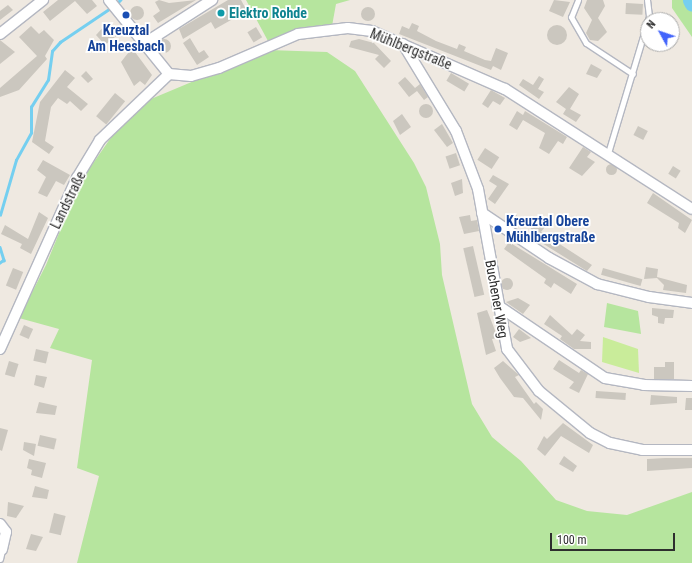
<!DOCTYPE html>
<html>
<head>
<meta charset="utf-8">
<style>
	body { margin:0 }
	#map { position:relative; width:692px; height:563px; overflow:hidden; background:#efe9e1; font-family:"Roboto Condensed",sans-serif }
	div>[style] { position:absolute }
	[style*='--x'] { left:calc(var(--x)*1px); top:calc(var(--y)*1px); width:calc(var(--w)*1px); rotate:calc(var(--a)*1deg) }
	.green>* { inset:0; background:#b6e59e }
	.pitch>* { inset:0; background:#c9ec9a }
	.stream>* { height:2.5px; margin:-1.25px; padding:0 1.25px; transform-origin:1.25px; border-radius:1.25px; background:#75cff0 }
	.river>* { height:15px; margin:-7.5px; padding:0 7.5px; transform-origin:7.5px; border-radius:7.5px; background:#75cff0 }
	.building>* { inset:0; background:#cbc7bf; transform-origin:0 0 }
	.round { border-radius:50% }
	.roads { filter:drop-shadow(1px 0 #b4b7c1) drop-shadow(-1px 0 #b4b7c1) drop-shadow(0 1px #b4b7c1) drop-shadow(0 -1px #b4b7c1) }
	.service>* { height:5px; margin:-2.5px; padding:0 2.5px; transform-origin:2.5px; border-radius:2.5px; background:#fff }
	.minor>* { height:10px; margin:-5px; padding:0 5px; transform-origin:5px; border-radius:5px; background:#fff }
	.dots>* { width:11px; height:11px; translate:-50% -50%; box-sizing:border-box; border:2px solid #fff; border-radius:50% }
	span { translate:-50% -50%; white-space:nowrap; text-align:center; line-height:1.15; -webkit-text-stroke:3.5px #fff; paint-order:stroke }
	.culture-label { font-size:14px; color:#0d838f; font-weight:700 }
	.left { translate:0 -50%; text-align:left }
	.transit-label { font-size:14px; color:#164399; font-weight:700 }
	.street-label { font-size:14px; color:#2e2e2e }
	.north { position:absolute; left:640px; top:12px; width:40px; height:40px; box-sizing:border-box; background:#fff; border:1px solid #ababab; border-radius:50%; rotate:310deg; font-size:11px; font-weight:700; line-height:16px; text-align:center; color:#2e2e2e }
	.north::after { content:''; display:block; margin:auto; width:14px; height:18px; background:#4264fb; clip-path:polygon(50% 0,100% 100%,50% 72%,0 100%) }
	.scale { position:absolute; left:550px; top:533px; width:125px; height:18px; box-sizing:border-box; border:2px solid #2e2e2e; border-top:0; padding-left:5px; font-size:12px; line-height:14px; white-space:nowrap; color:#2e2e2e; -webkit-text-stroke:3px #fff; paint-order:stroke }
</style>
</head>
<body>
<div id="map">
	<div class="green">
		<div style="clip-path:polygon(246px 0,350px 0,336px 4px,332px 26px,296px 30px,268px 41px)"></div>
		<div style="clip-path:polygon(672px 0,692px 0,692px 37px,672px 8px)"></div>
		<div style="clip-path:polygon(268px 50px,327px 52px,355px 71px,414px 163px,426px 187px,440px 244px,442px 275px,472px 404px,492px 437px,521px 461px,556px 500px,587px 511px,627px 515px,692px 492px,692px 563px,77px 563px,99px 476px,77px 468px,92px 360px,50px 348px,59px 329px,19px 318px,46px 265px,80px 182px,126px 116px,151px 99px)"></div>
		<div style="clip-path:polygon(607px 303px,638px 311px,641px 334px,604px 327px)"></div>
	</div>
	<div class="pitch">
		<div style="clip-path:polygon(603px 337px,638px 349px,639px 373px,602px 362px)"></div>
	</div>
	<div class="stream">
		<div style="--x:116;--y:4;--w:6;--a:-45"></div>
		<div style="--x:0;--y:215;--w:57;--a:-73.8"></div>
		<div style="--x:16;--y:160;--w:31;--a:-61"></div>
		<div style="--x:31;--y:133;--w:26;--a:-90"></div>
		<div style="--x:31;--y:107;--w:32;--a:-58"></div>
		<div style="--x:48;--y:80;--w:29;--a:-82"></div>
		<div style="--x:52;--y:51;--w:12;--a:-48"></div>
		<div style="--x:60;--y:42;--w:63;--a:-33.9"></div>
		<div style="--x:0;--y:247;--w:14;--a:73"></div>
		<div style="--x:4;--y:260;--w:5;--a:143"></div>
	</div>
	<div class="river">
		<div style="--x:690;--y:0;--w:4;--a:63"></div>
	</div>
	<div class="building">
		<div style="clip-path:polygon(58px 0,92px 0,97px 6px,87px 14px,75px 1px,50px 21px,43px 12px)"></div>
		<div style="clip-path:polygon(159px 0,169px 3px,196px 0,158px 23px,153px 16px,160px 11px,155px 2px)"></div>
		<div style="clip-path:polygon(228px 0,241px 0,247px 11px,215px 29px,211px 22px,183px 39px,179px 29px)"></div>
		<div style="clip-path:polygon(554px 0,570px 2px,563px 17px,549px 11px)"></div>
		<div style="clip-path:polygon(587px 0,603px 0,605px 6px,598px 18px,607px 32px,598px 41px,590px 40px,586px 33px,592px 20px,584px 8px)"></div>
		<div style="left:626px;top:3px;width:17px;height:11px;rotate:3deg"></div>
		<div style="clip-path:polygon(8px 5px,13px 10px,0 20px,0 11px)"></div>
		<div class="round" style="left:130px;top:6px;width:14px;height:14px"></div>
		<div class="round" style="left:361px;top:7px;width:14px;height:14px"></div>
		<div style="clip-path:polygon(108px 22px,120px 33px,105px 45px,96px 35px)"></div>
		<div style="clip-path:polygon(412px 23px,419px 26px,417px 31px,436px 41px,457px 49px,459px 44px,466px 47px,464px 51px,485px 60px,491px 61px,496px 48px,508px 53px,501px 70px,493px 66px,491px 70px,399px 34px,402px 26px,409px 29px)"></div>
		<div class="round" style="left:547px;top:25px;width:20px;height:20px"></div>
		<div style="clip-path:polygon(31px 26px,39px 34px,44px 30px,54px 40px,45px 56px,47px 59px,19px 90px,0 97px,0 88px,37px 56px,19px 37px)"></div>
		<div style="left:256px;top:27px;width:12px;height:10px;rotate:59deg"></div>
		<div style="clip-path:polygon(190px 38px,199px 53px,204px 50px,209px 57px,197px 65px,183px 43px)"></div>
		<div style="clip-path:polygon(359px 39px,374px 43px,391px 61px,384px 68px,375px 59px,379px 55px,349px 47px,351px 41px)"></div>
		<div class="round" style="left:157px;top:39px;width:14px;height:14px"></div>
		<div style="clip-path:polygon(0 40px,15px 52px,0 64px)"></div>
		<div style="clip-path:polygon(132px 48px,152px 75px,145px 85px,140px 81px,134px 86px,121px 62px)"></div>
		<div style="clip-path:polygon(591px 64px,602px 70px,597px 78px,586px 74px)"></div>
		<div style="clip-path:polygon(65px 70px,75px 78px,67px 87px,88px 104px,81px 111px,70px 101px,67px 104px,58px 98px,51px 107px,45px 141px,54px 147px,49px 154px,32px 142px,40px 102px)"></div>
		<div style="clip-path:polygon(86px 71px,93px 79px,88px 83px,81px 76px)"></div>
		<div style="left:451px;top:73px;width:21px;height:9px;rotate:31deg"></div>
		<div style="clip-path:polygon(539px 76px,544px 79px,538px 89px,544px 92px,539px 99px,519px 85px,523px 79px,533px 85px)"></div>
		<div style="clip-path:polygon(405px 77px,415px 88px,420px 84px,428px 97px,424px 100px,417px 91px,409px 97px,398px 83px)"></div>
		<div style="clip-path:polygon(569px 87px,579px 94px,570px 109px,581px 115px,576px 122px,563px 114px,566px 109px,556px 102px)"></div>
		<div style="clip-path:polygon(491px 90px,505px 98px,500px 105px,493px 101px,488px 108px,482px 104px)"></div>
		<div style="left:115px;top:93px;width:13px;height:30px;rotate:39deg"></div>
		<div class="round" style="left:419px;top:104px;width:14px;height:14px"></div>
		<div style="clip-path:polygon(517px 111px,523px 115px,525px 111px,567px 137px,563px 144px,558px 141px,549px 154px,539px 148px,545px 133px,523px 120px,517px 130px,509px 125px)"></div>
		<div style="clip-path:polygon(402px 114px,411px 127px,400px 135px,393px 121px)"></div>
		<div style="clip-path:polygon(442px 124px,453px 143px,447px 147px,434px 130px)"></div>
		<div style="left:638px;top:126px;width:11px;height:10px;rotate:27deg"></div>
		<div style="clip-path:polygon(583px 147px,591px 152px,587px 157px,595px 162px,582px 176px,569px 168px)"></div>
		<div style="left:485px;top:148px;width:17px;height:14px;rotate:33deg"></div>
		<div style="left:456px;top:153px;width:13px;height:11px;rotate:72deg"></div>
		<div style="clip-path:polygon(43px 160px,70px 175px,64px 185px,56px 181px,47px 197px,38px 193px,46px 177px,37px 170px)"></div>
		<div class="round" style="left:605.5px;top:163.5px;width:11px;height:11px"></div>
		<div style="left:673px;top:166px;width:9px;height:9px;rotate:32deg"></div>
		<div style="clip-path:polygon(493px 175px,509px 184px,495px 204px,488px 199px,497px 186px,489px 181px)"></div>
		<div style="clip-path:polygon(462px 179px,463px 193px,455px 196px,451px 183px)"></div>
		<div style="clip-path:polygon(653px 193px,692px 220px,685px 233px,678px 228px,679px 223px,647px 203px)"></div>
		<div style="clip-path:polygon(39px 212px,48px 218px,31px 254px,20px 248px,22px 244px,1px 234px,5px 225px,28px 239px)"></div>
		<div style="clip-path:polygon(470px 215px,471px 221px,477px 220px,479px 231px,464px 234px,459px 217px)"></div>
		<div style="left:516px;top:215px;width:9px;height:9px;rotate:36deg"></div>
		<div style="clip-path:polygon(534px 219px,545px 227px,541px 232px,592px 265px,587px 271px,529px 235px)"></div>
		<div style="clip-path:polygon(509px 242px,577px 284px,571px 294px,554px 283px,551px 288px,544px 283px,546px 279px,504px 249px)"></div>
		<div style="left:473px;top:246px;width:50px;height:10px;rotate:77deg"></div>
		<div style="clip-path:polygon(646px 267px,658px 269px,657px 277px,687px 285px,686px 293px,663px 290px,664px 285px,657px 278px,644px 279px)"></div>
		<div style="left:13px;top:268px;width:11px;height:19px;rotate:22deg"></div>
		<div style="left:603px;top:268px;width:41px;height:7px;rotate:16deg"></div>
		<div class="round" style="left:501px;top:278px;width:12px;height:12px"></div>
		<div style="clip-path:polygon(518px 298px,530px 305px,523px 314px,506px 302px)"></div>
		<div style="clip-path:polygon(652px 308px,674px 310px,673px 318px,665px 318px,664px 324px,658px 323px,658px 317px,652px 315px)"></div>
		<div style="clip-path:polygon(487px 310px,498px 338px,492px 339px,496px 351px,486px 355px,477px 313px)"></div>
		<div style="clip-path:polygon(550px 315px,572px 335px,577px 329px,585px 335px,580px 341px,591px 342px,591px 349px,574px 349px,560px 339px,562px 336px,544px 324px)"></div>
		<div style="left:24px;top:325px;width:10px;height:11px;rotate:24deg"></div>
		<div style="clip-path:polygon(519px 329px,531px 338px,520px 342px,513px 337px)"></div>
		<div style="left:36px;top:349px;width:13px;height:12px;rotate:13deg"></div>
		<div style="clip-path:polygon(559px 360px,579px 373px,581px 370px,588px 374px,579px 393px,569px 388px,574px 382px,553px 369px)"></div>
		<div style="left:9px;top:361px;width:10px;height:14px;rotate:17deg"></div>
		<div style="clip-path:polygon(503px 361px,519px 375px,515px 377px,534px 404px,536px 402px,543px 409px,541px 420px,523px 398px,514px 397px,500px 378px,494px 368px)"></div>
		<div style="clip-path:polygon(665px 362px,674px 362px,674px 379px,654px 379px,654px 367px,665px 367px)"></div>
		<div style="clip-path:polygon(36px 375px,47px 377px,44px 388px,34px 385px)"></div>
		<div style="left:596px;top:391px;width:30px;height:7px;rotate:4deg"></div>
		<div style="clip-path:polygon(651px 395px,677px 397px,677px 403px,650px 405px)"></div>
		<div style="clip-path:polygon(686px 398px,692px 398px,692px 410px,685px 410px)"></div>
		<div style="clip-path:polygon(39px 402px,57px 406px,55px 415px,36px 413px)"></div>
		<div style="clip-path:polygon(563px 423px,593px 445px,589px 453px,561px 436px,545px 456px,537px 449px,544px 436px,547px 439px)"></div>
		<div style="clip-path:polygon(0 428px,8px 430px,2px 451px,0 450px)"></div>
		<div style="left:40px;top:435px;width:17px;height:11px;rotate:13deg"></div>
		<div style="clip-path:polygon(24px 442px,36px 444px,34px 456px,23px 450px)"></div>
		<div style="clip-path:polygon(564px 456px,577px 466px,573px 472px,559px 464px)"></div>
		<div style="clip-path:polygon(665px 458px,692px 458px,692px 468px,647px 471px,647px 459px)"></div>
		<div style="clip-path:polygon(29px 459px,46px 463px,42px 478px,31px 475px,32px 470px,27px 468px)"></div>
		<div style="clip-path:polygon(35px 486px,49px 490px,47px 499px,32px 497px)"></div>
		<div style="clip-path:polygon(8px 502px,24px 506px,16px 518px,7px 516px)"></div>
		<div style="left:54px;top:513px;width:12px;height:20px;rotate:14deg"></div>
		<div style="clip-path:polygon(31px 534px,43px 537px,36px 551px,26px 549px)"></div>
	</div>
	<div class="roads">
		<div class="service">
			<div style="--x:578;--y:0;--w:18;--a:112"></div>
			<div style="--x:571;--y:17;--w:30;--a:60"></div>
			<div style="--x:586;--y:43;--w:56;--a:33.4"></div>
			<div style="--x:608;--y:153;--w:143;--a:-73.3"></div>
			<div style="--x:649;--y:16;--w:16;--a:-97"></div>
			<div style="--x:0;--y:559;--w:9;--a:-77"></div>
		</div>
		<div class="minor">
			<div style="--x:109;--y:0;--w:95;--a:51"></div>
			<div style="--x:169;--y:74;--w:22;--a:5"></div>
			<div style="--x:191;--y:76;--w:29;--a:-16"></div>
			<div style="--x:219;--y:68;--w:86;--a:-23.3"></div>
			<div style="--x:298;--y:34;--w:50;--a:-6.8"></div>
			<div style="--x:348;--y:28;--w:24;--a:7"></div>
			<div style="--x:372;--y:31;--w:145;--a:23.6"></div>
			<div style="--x:505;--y:89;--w:222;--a:32.7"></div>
			<div style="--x:0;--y:34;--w:55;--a:-38.3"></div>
			<div style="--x:145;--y:43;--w:80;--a:-32.7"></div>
			<div style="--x:403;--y:44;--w:102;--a:58.7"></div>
			<div style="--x:456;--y:131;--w:62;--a:69.2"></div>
			<div style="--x:478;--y:189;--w:163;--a:79.7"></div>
			<div style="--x:507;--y:349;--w:53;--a:52.7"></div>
			<div style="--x:539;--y:391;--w:66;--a:39.5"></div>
			<div style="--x:590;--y:433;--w:22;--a:27"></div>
			<div style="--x:610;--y:443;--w:33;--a:12"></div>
			<div style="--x:642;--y:450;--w:50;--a:0"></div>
			<div style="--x:482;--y:213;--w:81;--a:33.9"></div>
			<div style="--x:549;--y:258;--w:55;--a:28.4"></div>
			<div style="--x:597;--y:284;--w:54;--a:14"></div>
			<div style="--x:649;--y:297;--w:43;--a:7.9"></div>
			<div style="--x:497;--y:305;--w:130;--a:34.1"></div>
			<div style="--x:605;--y:378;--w:40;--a:10"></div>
			<div style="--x:644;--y:385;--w:48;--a:1.2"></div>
			<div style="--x:0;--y:349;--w:188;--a:-65.8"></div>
			<div style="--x:77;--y:178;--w:44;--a:-58.8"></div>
			<div style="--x:100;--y:140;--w:95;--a:-43.7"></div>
			<div style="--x:0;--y:524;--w:10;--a:53"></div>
			<div style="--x:6;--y:532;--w:18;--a:103"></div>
		</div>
	</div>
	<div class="dots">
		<div style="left:221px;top:13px;background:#0f9aa8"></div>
		<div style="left:126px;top:15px;background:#1a4fb4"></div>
		<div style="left:498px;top:229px;background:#1a4fb4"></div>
	</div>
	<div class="culture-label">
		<span class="left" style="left:229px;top:13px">Elektro Rohde</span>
	</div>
	<div class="transit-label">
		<span style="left:126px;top:38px">Kreuztal<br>Am Heesbach</span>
		<span class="left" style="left:506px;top:229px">Kreuztal Obere<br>Mühlbergstraße</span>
	</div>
	<div class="street-label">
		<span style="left:411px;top:49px;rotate:22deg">Mühlbergstraße</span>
		<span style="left:68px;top:200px;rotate:-64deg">Landstraße</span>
		<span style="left:497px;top:299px;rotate:80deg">Buchener Weg</span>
	</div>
	<div class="north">N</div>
	<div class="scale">100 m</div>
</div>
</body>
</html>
